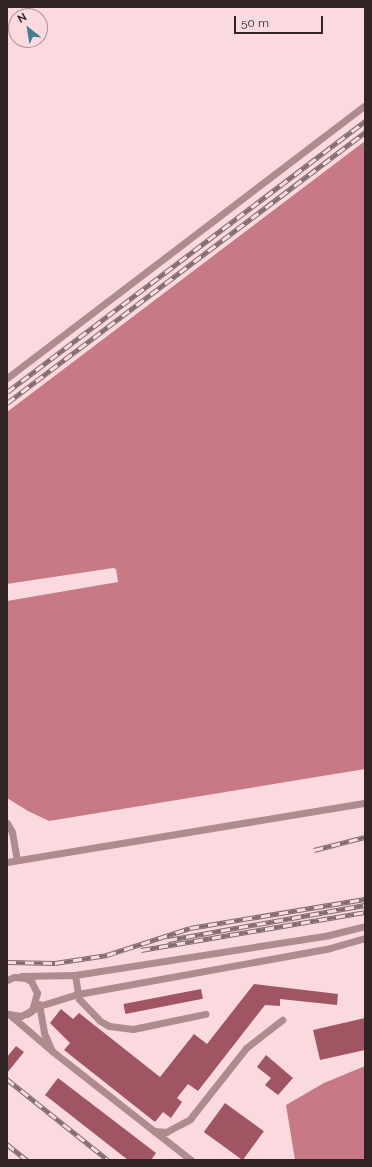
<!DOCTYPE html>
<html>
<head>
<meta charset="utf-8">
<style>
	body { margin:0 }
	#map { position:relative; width:372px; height:1167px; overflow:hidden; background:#fadade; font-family:Raleway,sans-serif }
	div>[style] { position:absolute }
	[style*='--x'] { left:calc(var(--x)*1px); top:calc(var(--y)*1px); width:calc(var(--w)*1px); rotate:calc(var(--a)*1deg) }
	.water>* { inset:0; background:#c87986 }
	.building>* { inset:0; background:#a05563; transform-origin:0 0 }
	.service>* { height:7px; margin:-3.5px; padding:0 3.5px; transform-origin:3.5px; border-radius:3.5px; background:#af8a8f }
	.rail>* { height:4.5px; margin-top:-2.25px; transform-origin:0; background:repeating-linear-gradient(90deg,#fadade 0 9px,#826c6f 0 18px); box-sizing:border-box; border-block:1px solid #826c6f }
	span { translate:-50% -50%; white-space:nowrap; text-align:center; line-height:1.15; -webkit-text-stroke:4px #fadade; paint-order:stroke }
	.frame { position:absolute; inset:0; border:8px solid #322325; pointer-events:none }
	.north { position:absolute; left:8px; top:8px; width:40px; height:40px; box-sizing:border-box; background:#fadade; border:1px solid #aa9194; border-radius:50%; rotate:330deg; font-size:11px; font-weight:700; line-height:16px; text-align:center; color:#322325 }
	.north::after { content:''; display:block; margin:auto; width:14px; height:18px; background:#3f8093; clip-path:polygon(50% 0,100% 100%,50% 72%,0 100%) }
	.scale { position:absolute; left:234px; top:16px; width:89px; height:18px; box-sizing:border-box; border:2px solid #322325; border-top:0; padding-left:5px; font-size:12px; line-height:14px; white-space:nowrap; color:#322325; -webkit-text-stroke:3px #fadade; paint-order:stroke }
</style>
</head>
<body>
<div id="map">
	<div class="water">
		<div style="clip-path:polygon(365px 141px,365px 769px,49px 821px,28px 811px,7px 798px,7px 601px,118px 582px,116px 569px,113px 568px,7px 584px,7px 412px)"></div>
		<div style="clip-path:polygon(365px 1066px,365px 1160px,295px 1160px,286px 1105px,324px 1083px)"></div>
	</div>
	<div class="building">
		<div style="clip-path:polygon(254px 984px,338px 994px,337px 1005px,280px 999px,280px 1006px,265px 1005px,198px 1091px,188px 1084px,177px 1098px,182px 1102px,171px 1118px,163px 1112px,155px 1122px,64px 1050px,70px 1043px,50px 1023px,61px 1009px,73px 1019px,79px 1013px,160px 1077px,194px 1034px,207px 1044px)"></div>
		<div style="left:201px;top:989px;width:10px;height:79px;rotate:79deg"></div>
		<div style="clip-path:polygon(365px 1018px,365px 1050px,320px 1060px,313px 1030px)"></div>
		<div style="clip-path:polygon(16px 1046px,24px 1052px,7px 1073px,7px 1057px)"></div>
		<div style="clip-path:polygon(266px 1055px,293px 1078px,278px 1095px,265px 1085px,271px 1078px,257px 1067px)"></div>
		<div style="clip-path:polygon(58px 1078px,156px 1153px,151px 1160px,128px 1160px,45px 1095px)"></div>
		<div style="left:225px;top:1103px;width:48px;height:36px;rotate:36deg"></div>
	</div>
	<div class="service">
		<div style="--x:7;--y:378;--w:450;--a:-37.3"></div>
		<div style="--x:7;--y:823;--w:10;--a:61"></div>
		<div style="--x:12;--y:832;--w:28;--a:80"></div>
		<div style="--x:7;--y:862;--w:363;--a:-9.4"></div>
		<div style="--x:75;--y:975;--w:24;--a:81"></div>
		<div style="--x:79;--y:999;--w:30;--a:46"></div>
		<div style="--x:100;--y:1021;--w:10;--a:29"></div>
		<div style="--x:109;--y:1026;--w:24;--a:7"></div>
		<div style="--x:133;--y:1029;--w:74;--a:-11.8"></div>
		<div style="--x:21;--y:976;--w:54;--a:-1.1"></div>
		<div style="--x:75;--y:975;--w:257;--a:-8.9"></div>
		<div style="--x:329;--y:935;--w:37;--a:-14"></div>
		<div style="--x:7;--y:980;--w:8;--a:-23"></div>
		<div style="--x:14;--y:977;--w:11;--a:5"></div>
		<div style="--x:25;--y:978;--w:7;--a:27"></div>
		<div style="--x:31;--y:981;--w:13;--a:63"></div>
		<div style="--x:37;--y:993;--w:18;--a:106"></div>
		<div style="--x:32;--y:1010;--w:13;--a:151"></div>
		<div style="--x:21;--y:1016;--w:11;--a:-170"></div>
		<div style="--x:39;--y:1004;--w:29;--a:80"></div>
		<div style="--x:44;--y:1033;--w:17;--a:66"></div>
		<div style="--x:9;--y:1014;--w:57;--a:40.7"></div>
		<div style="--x:52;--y:1051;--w:177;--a:38.1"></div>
		<div style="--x:27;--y:1014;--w:14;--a:-34"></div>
		<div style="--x:39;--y:1006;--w:41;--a:-17.1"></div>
		<div style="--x:78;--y:994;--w:256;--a:-10.3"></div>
		<div style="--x:330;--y:948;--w:36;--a:-16"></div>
		<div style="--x:154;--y:1131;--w:12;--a:5"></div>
		<div style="--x:166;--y:1132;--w:27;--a:-28"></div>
		<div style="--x:190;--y:1119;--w:90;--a:-51.7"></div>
		<div style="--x:246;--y:1048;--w:46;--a:-37.9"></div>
	</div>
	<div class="rail">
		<div style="--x:7;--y:392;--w:449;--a:-37.1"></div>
		<div style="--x:7;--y:403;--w:449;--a:-37.1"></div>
		<div style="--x:314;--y:850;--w:53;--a:-14.3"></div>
		<div style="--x:168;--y:940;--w:200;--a:-10.1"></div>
		<div style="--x:141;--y:950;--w:227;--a:-9.6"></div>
		<div style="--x:7;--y:962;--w:48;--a:1.2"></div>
		<div style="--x:55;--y:963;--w:53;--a:-8.7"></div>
		<div style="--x:107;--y:955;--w:87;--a:-18"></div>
		<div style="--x:190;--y:928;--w:177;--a:-9.4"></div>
		<div style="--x:7;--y:1079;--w:129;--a:38.7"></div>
		<div style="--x:7;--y:1144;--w:26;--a:39"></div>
	</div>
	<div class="frame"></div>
	<div class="north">N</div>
	<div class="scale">50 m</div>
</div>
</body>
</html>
